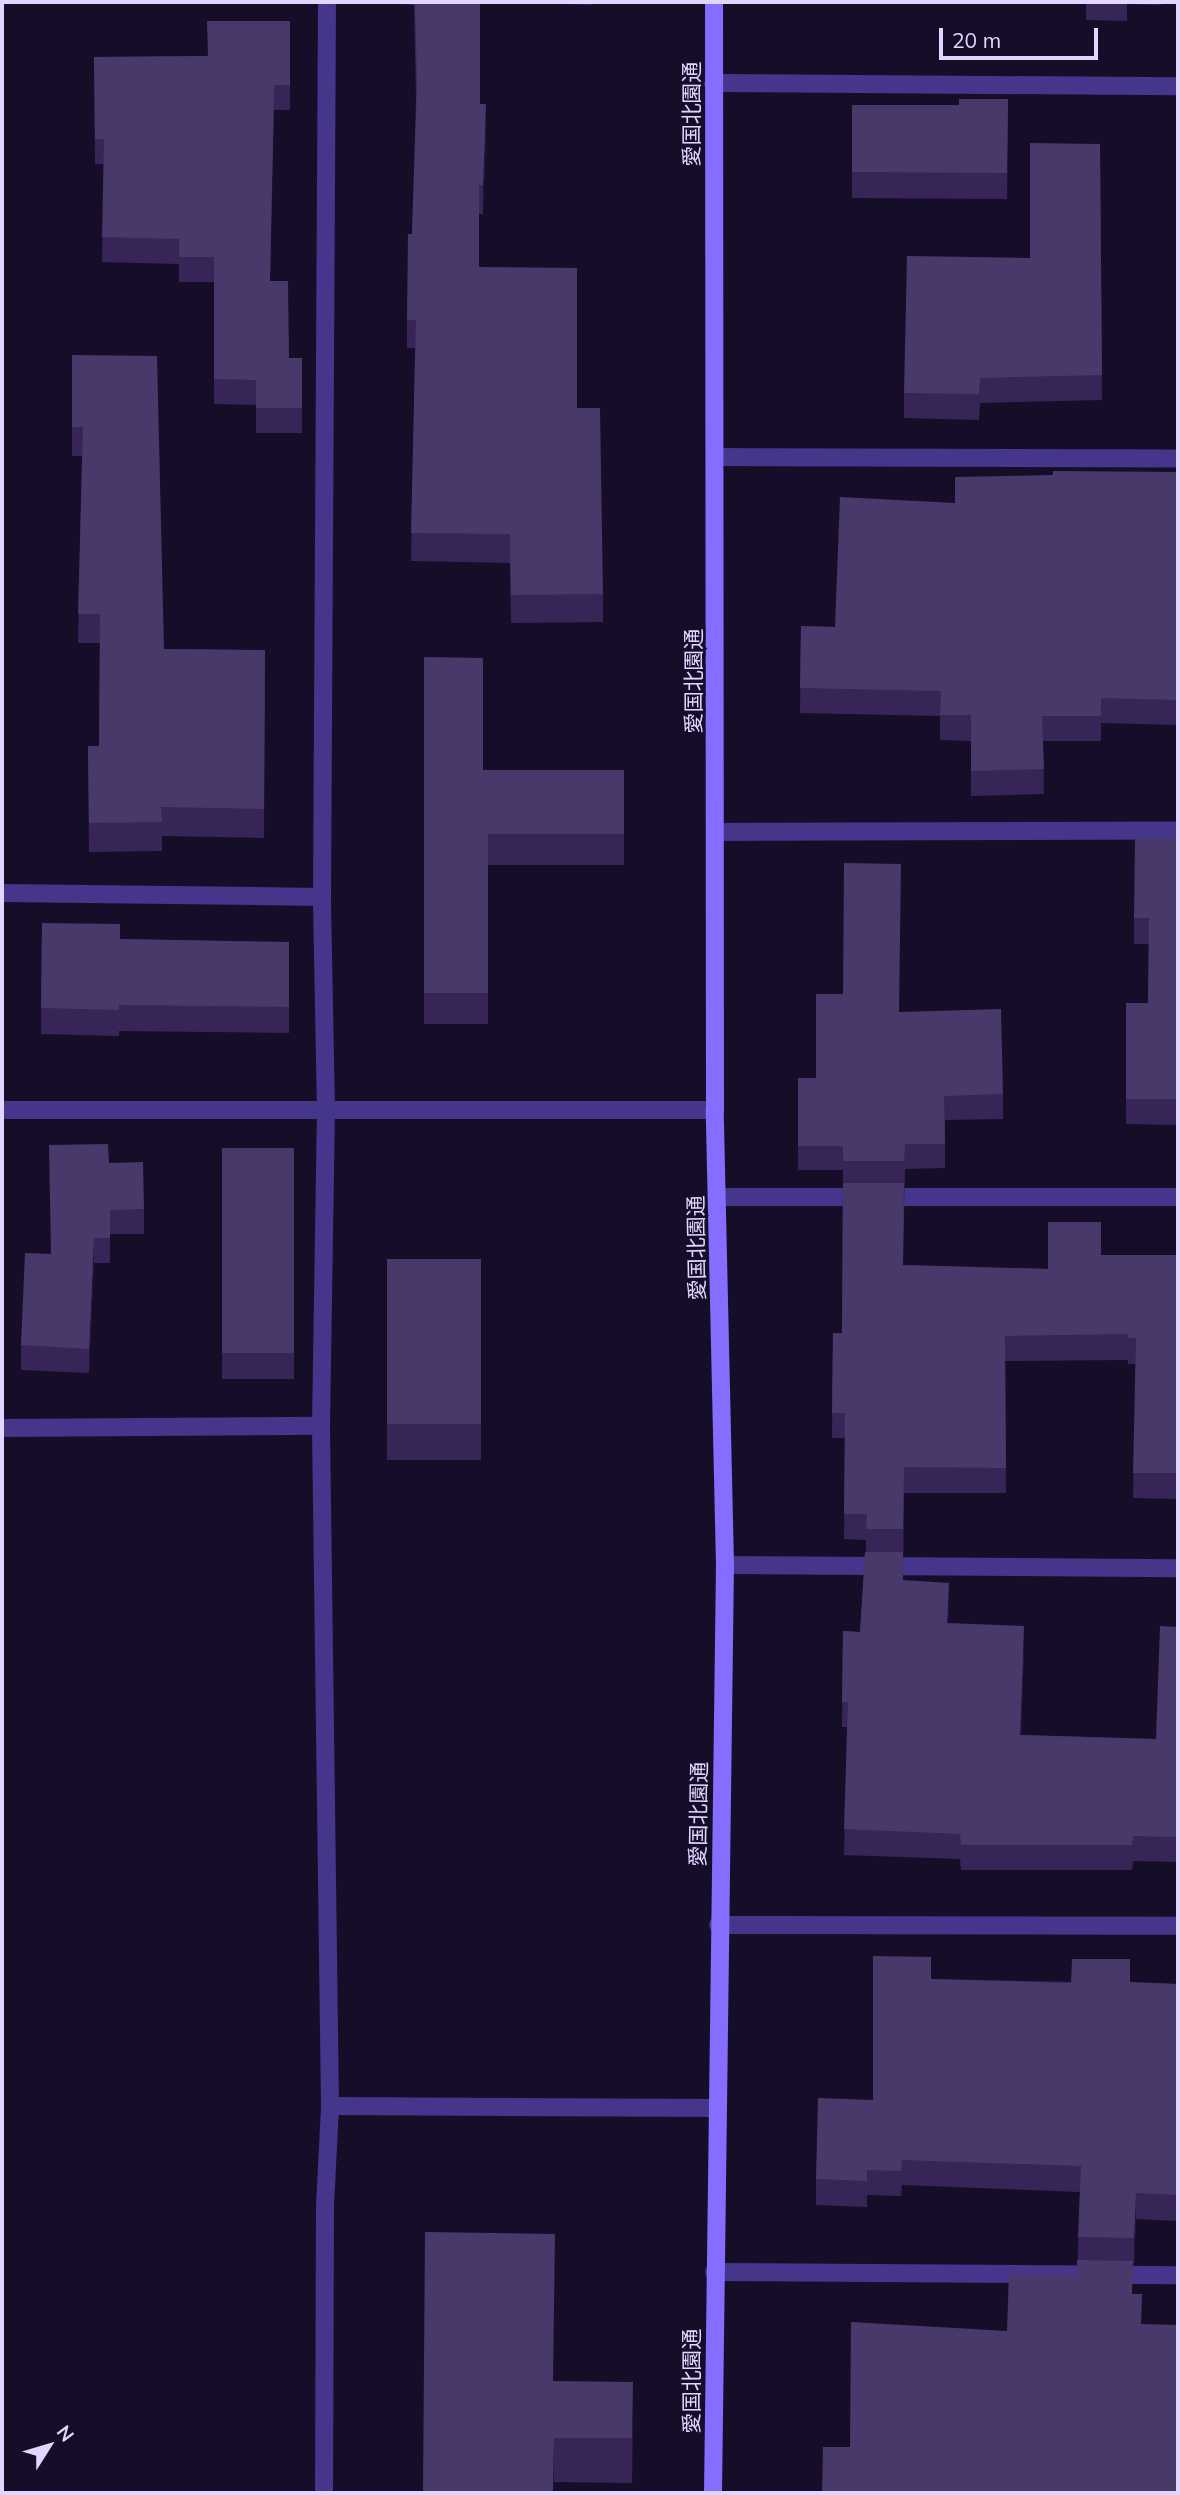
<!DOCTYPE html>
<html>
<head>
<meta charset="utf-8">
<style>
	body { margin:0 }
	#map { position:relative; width:1180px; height:2495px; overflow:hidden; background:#160e29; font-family:Mulish,"Noto Sans JP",sans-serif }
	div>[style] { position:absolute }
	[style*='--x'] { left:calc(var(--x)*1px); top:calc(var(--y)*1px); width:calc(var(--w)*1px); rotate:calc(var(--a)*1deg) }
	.street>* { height:18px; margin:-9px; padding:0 9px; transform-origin:9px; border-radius:9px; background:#45358b }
	.secondary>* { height:18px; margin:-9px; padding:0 9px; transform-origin:9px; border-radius:9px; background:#856dff }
	.wall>* { inset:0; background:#372558; transform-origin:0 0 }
	.shaded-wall>* { inset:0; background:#22143d }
	.building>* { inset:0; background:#49386a; transform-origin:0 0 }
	span { translate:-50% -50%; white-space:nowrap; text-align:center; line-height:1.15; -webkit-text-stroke:5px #160e29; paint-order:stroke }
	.street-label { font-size:21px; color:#e0d6ff }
	.frame { position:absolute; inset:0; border:4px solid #e0d6ff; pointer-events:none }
	.north { position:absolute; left:14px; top:2411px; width:70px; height:70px; -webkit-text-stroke:5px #160e29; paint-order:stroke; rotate:53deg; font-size:19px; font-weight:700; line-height:28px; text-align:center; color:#e0d6ff }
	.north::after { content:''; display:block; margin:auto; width:24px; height:32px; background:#e0d6ff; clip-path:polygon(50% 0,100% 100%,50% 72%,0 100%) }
	.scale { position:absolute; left:939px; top:28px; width:159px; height:32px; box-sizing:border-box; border:4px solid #e0d6ff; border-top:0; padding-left:9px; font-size:21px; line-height:24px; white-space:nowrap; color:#e0d6ff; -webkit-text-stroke:5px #160e29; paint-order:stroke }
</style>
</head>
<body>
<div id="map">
	<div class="street">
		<div style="--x:713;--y:83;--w:465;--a:0.4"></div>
		<div style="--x:716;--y:457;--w:462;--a:0.2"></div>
		<div style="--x:716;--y:832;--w:462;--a:-0.2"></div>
		<div style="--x:2;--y:893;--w:320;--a:0.7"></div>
		<div style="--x:2;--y:1110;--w:713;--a:0"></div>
		<div style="--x:717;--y:1197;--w:461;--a:0"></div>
		<div style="--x:2;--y:1428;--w:319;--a:-0.4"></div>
		<div style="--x:725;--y:1565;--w:453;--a:0.4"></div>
		<div style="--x:718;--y:1925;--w:460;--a:0.1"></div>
		<div style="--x:330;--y:2106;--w:387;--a:0.3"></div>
		<div style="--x:714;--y:2272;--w:464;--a:0.4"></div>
		<div style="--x:324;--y:2493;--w:287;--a:-89.8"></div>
		<div style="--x:325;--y:2206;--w:100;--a:-87.1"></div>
		<div style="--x:330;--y:2106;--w:680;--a:-90.76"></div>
		<div style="--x:321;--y:1426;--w:315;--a:-89.1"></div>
		<div style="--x:326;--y:1111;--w:214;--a:-91.1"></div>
		<div style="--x:322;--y:897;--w:895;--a:-89.68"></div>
	</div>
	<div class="secondary">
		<div style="--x:713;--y:2493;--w:928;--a:-89.26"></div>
		<div style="--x:725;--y:1565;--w:455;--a:-91.3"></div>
		<div style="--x:715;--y:1110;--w:1108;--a:-90.05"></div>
	</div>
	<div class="wall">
		<div style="clip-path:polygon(401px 2px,480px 2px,480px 104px,486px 132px,483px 214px,479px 214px,479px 267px,577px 408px,603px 594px,603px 622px,511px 623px,510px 563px,411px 561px,415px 348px,407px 348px,407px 320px,412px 234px,416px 99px,414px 5px,401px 4px)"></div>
		<div style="clip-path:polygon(517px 2px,592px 2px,592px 5px)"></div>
		<div style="clip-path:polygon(873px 2px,1010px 2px,873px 4px)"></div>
		<div style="clip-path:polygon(1086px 2px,1161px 2px,1161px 5px,1127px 4px,1127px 21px,1086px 20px)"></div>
		<div style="clip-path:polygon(290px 21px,290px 110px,274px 110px,270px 281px,289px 358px,302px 358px,302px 433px,256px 433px,256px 405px,214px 404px,214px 282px,179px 282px,179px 264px,102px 262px,104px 164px,95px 164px,94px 57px,207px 56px)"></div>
		<div style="clip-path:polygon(1008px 99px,1007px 199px,852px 198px,852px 105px,959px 105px)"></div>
		<div style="clip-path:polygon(1100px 144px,1102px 400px,980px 403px,979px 420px,904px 418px,904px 393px,1030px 258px)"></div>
		<div style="clip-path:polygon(72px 355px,164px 649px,265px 650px,264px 838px,162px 836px,162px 851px,89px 852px,88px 746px,99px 746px,100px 643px,78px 643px,82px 456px,72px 456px)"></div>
		<div style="clip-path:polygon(1178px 472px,1178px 725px,1101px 723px,1101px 741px,1043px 741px,1044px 794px,971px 796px,971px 741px,940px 740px,940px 716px,800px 713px,801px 626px,835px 627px,955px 503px,1053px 475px)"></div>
		<div style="clip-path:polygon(424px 657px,483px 770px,624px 770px,624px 865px,488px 865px,488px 1024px,424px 1024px)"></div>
		<div style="clip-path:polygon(1178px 839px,1178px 1125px,1126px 1124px,1126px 1003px,1148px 1003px,1149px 944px,1134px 944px,1134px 918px)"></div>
		<div style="clip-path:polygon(42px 923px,120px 939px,289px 942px,289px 1033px,119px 1031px,119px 1036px,41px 1034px)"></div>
		<div style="clip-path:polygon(900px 1012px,1003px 1094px,1003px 1119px,945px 1120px,945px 1168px,905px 1169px,903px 1265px,1048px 1269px,1101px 1255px,1178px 1255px,1178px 1499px,1133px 1498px,1136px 1364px,1128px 1364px,1128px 1360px,1005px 1361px,1006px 1493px,904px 1493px,903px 1580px,949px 1608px,948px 1623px,1024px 1651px,1021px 1735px,1156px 1739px,1178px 1627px,1178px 1862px,1133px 1861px,1132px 1870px,961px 1870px,960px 1859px,844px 1855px,847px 1727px,842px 1727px,843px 1631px,860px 1632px,866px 1552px,866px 1540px,844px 1539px,845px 1438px,832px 1438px,833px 1333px,842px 1333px,843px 1170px,798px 1170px,798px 1078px,816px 1078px)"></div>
		<div style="left:222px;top:1148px;width:72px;height:231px"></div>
		<div style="clip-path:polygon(109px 1163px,144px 1209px,144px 1234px,110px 1234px,110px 1263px,94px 1263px,89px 1373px,21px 1370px,21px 1345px,51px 1254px)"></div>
		<div style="left:481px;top:1259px;width:201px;height:94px;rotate:90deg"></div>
		<div style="clip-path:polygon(931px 1979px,1178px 1984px,1178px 2221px,1136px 2219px,1134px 2263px,850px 2447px,1007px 2331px,1077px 2276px,1080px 2192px,902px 2185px,901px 2196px,867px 2195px,867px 2207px,816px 2205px,816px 2179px,873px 2100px)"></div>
		<div style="clip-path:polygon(554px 2381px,633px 2427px,632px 2483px,554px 2482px)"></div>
	</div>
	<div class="shaded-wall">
		<div style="clip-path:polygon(486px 104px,486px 132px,483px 214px,483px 185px)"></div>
		<div style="clip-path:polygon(94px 1238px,94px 1263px,89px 1373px,89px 1349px)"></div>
		<div style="clip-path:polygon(949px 1583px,949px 1608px,947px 1648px,947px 1623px)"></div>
		<div style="clip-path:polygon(1024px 1626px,1024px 1651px,1020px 1760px,1020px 1735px)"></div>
		<div style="clip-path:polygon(1136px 2193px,1136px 2219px,1134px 2263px,1134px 2238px)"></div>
		<div style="clip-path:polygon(633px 2382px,633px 2427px,632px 2483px,632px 2438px)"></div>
	</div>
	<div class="building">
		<div style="clip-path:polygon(415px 2px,480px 2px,480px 104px,486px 104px,483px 185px,479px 185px,479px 267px,577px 268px,577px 408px,600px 408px,603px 594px,511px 595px,510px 534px,411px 533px,416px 320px,407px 320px,408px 234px,412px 234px,417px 86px)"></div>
		<div style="clip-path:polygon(207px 21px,290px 21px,290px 85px,274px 85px,270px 281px,288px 281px,289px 358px,302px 358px,302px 408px,256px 408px,256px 380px,214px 379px,214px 257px,179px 257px,179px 239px,102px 237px,104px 139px,95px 139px,94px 57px,208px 56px)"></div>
		<div style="clip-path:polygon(959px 99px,1008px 99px,1007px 173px,852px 172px,852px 105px,959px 105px)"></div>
		<div style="clip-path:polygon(1030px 143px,1100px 144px,1102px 375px,980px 378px,979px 394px,904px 393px,907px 256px,1030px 258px)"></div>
		<div style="clip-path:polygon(72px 355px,157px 356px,164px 649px,265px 650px,264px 809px,161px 807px,162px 822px,89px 823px,88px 746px,99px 746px,100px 614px,78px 614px,83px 427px,72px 427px)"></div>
		<div style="clip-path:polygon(1053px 471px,1178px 472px,1178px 700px,1101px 698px,1101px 716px,1042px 716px,1044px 769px,971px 771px,971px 715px,940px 715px,941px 691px,800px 688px,801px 626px,835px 627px,840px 497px,955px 503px,955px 477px,1053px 475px)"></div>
		<div style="clip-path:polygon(424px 657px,483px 658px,483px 770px,624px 770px,624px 834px,488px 834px,488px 993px,424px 993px)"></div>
		<div style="clip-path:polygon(1135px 838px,1178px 839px,1178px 1099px,1126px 1099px,1126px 1003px,1148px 1003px,1149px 918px,1134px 918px)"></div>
		<div style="clip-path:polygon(844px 863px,901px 864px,899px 1012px,1001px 1009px,1003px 1094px,944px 1096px,945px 1144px,905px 1144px,904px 1161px,843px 1161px,843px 1146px,798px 1146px,798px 1078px,816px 1078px,816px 994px,843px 994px)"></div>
		<div style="clip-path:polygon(42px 923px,120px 924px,120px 939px,289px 942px,289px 1007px,119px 1005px,119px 1010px,41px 1008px)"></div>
		<div style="clip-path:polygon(108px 1144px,109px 1163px,143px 1162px,144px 1209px,110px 1210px,110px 1238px,94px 1238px,89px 1349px,21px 1345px,25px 1253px,51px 1254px,49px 1145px)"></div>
		<div style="left:222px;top:1148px;width:72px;height:205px"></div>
		<div style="clip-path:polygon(843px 1183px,904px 1183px,903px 1265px,1048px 1269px,1048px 1222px,1101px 1222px,1101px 1255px,1178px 1255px,1178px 1473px,1133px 1473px,1136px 1338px,1128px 1338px,1128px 1334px,1005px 1336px,1006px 1468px,904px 1467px,903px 1529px,866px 1529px,867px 1514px,844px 1514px,845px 1413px,832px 1413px,833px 1333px,842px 1333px)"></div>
		<div style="left:481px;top:1259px;width:165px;height:94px;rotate:90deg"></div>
		<div style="clip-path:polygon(865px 1552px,903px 1552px,903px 1580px,949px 1583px,947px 1623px,1024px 1626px,1020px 1735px,1156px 1739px,1160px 1626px,1178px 1627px,1178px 1837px,1133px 1836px,1132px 1845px,961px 1845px,960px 1834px,844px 1829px,848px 1702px,842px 1702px,843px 1631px,860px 1632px)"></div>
		<div style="clip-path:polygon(873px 1956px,931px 1957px,931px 1979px,1071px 1983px,1072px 1959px,1130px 1959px,1130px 1982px,1178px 1984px,1178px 2195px,1136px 2193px,1134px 2238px,1078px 2237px,1081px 2166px,902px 2160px,901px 2171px,867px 2170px,867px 2181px,816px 2179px,818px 2098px,873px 2100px)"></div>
		<div style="clip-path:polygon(425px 2232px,555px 2234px,553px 2381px,633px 2382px,632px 2438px,554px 2438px,553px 2493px,423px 2493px)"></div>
		<div style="clip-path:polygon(1077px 2260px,1133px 2261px,1132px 2294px,1142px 2294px,1141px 2324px,1178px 2325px,1178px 2493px,822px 2493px,823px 2447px,850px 2447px,851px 2322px,1007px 2331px,1009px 2274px,1077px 2276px)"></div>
	</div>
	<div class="street-label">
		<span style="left:691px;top:114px;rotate:-90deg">愛国北園通</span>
		<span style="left:693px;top:681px;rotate:-90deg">愛国北園通</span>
		<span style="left:696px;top:1248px;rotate:-91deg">愛国北園通</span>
		<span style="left:698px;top:1814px;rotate:-89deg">愛国北園通</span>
		<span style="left:691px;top:2381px;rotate:-90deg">愛国北園通</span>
	</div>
	<div class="frame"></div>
	<div class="north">N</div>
	<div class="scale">20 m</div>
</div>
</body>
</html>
